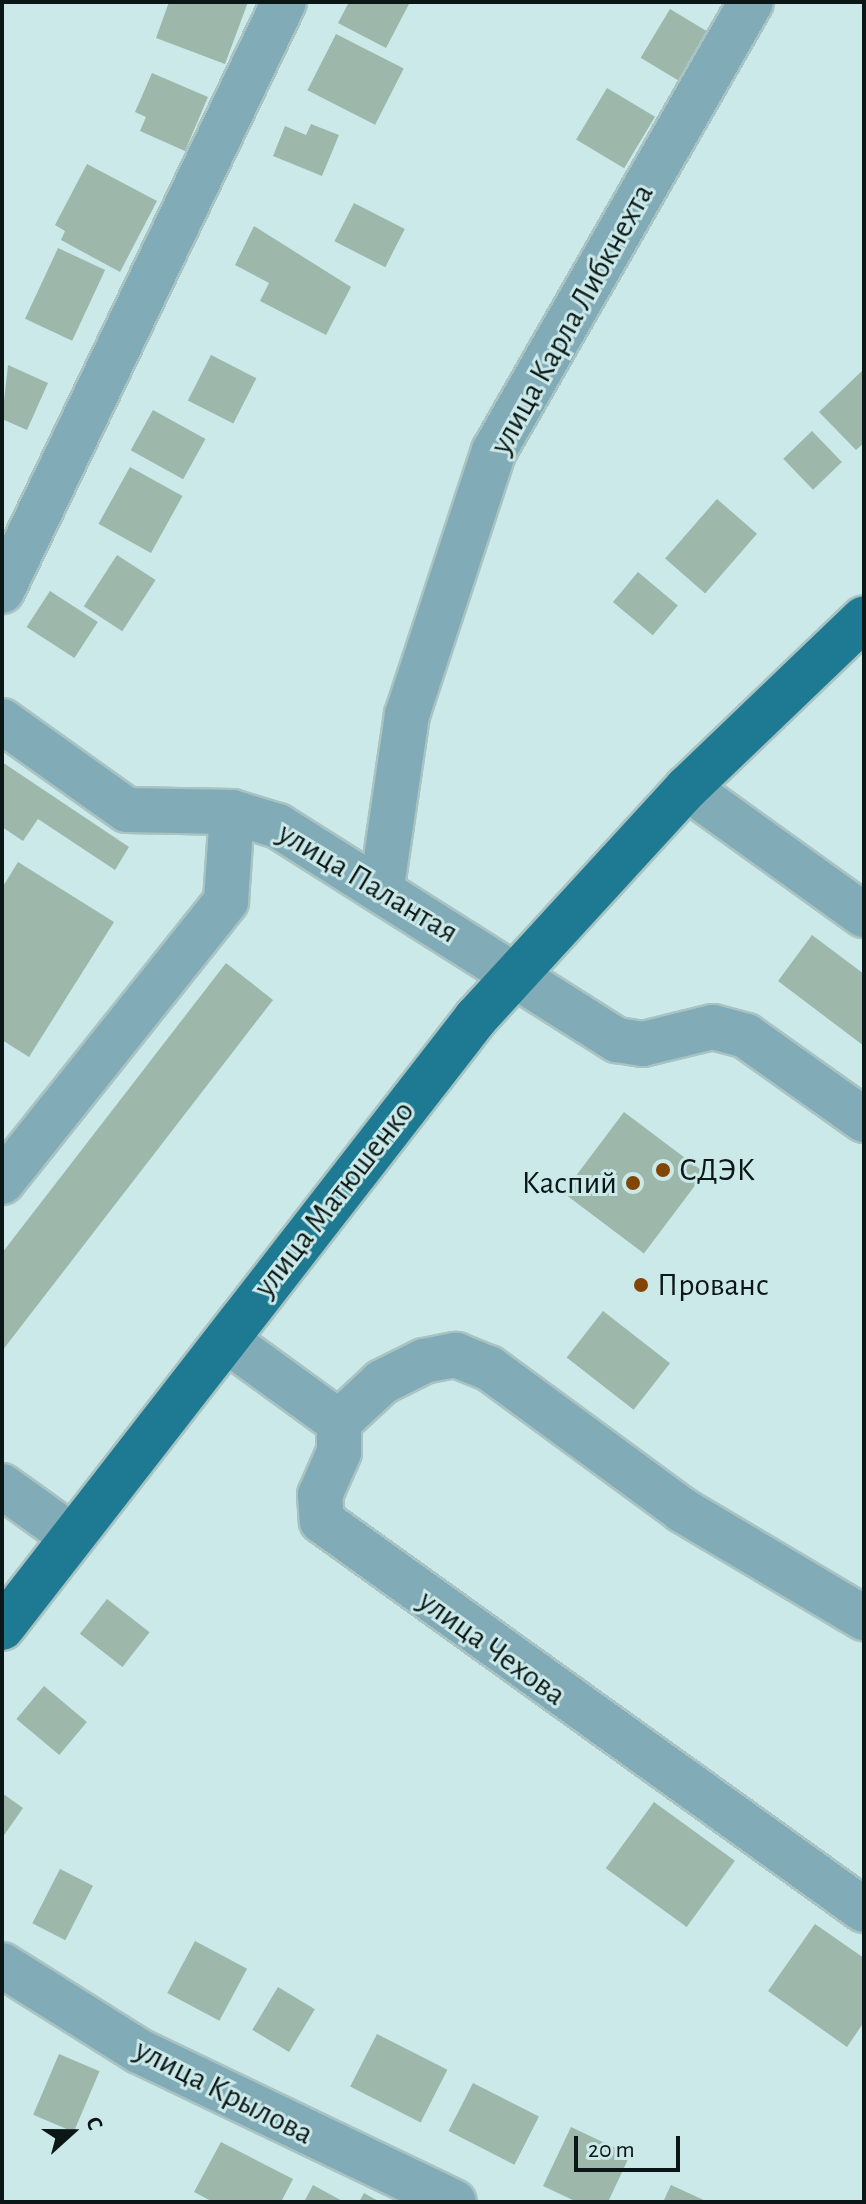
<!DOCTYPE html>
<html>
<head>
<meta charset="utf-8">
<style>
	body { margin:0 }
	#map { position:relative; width:866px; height:2204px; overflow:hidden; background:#cae9e8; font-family:"Alegreya Sans",sans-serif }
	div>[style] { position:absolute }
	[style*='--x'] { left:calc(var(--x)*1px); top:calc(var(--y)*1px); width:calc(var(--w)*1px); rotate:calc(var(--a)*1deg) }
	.building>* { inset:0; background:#9db7ab; transform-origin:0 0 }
	.roads { filter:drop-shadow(2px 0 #a8c3c2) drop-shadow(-2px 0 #a8c3c2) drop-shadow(0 2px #a8c3c2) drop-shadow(0 -2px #a8c3c2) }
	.minor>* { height:44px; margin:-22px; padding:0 22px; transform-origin:22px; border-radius:22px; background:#82abb8 }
	.major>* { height:44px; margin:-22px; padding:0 22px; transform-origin:22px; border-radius:22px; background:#1d7a92 }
	.dots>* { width:22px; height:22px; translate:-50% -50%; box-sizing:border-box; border:4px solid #cae9e8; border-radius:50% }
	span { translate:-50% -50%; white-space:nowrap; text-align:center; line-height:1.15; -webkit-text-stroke:6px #cae9e8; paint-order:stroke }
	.street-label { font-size:32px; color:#0b1616 }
	.poi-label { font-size:32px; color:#0b1616 }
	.left { translate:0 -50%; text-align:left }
	.right { translate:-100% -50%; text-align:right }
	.frame { position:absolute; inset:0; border:4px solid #0b1616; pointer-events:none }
	.north { position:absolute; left:32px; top:2092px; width:80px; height:80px; -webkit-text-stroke:6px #cae9e8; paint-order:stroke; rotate:69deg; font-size:22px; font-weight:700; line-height:32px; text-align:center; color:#0b1616 }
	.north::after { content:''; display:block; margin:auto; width:28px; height:36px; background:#0b1616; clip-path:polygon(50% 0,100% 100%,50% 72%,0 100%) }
	.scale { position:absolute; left:574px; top:2136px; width:106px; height:36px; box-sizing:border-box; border:4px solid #0b1616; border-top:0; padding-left:10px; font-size:24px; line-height:28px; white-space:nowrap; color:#0b1616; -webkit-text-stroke:6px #cae9e8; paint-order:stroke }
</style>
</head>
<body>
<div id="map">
	<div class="building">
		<div style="clip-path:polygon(169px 2px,248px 2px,225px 64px,156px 38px)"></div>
		<div style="clip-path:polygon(349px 2px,410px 2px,386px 48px,338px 23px)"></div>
		<div style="left:670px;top:9px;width:47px;height:57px;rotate:31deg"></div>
		<div style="left:336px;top:34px;width:76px;height:63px;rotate:27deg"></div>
		<div style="clip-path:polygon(152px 73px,208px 97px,185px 151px,140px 131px,146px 117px,135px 112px)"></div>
		<div style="left:607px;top:88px;width:56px;height:60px;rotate:31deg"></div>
		<div style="clip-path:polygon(311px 124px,339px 135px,322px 176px,273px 156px,285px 126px,306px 135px)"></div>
		<div style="clip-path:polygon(87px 164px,157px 201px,120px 272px,61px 240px,65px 231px,55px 225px)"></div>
		<div style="left:354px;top:203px;width:57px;height:43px;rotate:27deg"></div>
		<div style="clip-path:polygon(254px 226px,351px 287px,326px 335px,260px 301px,269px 283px,235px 265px)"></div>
		<div style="left:58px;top:248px;width:52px;height:78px;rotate:25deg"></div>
		<div style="left:211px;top:355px;width:51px;height:51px;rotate:27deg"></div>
		<div style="clip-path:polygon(8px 365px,48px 383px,27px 430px,2px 419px)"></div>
		<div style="clip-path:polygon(864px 369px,864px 443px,856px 450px,819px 412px)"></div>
		<div style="left:153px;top:410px;width:60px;height:46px;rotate:29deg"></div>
		<div style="left:812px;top:431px;width:43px;height:40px;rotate:46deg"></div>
		<div style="left:130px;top:467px;width:60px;height:65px;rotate:29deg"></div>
		<div style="left:717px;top:499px;width:53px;height:79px;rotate:41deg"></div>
		<div style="left:117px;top:555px;width:46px;height:61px;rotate:33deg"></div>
		<div style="left:638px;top:572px;width:52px;height:39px;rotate:40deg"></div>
		<div style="left:50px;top:591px;width:57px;height:43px;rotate:33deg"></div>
		<div style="clip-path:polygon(2px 762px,129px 847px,115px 870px,38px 819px,23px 841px,2px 827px)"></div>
		<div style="clip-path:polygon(18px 862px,114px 922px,29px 1057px,2px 1040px,2px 888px)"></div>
		<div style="clip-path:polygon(812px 935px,864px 974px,864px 1046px,778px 981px)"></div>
		<div style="clip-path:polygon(226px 963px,273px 1000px,2px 1351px,2px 1253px)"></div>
		<div style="left:624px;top:1112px;width:101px;height:101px;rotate:37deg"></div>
		<div style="left:603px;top:1311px;width:85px;height:59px;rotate:38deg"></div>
		<div style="left:107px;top:1599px;width:54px;height:44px;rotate:38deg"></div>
		<div style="left:44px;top:1686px;width:56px;height:43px;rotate:40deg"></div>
		<div style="clip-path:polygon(2px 1793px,23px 1808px,2px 1838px)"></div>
		<div style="left:654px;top:1802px;width:100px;height:82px;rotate:36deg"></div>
		<div style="left:60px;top:1869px;width:37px;height:61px;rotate:27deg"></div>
		<div style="clip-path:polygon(815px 1924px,864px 1958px,864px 2022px,847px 2047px,768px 1991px)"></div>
		<div style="left:195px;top:1941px;width:59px;height:59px;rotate:28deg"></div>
		<div style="left:278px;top:1987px;width:43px;height:50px;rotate:31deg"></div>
		<div style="left:377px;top:2034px;width:79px;height:59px;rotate:27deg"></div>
		<div style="left:59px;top:2054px;width:44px;height:66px;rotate:23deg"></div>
		<div style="left:473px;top:2083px;width:74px;height:54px;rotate:27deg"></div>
		<div style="clip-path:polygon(571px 2127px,630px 2155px,608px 2202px,577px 2202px,543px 2186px)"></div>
		<div style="clip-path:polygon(221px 2142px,293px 2179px,281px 2202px,213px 2202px,194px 2192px)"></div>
		<div style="clip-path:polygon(313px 2185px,344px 2202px,304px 2202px)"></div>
		<div style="clip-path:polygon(671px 2185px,708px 2202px,663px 2202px)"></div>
		<div style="clip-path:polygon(364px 2193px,380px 2202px,359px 2202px)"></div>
	</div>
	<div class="roads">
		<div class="minor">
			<div style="--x:2;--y:591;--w:653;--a:-64.42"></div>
			<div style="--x:2;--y:721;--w:153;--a:35.5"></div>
			<div style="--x:127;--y:810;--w:105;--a:1.1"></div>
			<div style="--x:232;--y:812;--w:48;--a:16.9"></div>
			<div style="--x:278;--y:826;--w:401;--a:32.3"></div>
			<div style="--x:617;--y:1040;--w:26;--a:9"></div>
			<div style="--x:643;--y:1044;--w:72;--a:-13.7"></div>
			<div style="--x:713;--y:1027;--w:34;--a:15"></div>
			<div style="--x:746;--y:1036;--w:145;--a:35.4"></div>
			<div style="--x:687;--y:788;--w:218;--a:35.7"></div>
			<div style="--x:382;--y:886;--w:173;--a:-81.7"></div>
			<div style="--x:407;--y:715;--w:278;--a:-71.8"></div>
			<div style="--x:494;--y:451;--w:517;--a:-60.21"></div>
			<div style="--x:2;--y:1182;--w:359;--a:-51.4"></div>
			<div style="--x:226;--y:901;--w:89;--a:-86.1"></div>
			<div style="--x:226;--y:1340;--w:140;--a:36"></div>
			<div style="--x:339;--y:1422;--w:30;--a:90"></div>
			<div style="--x:339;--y:1452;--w:47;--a:113.8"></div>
			<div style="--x:320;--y:1495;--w:26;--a:86"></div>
			<div style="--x:322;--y:1521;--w:667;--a:35.67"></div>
			<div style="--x:339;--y:1422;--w:59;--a:-42.9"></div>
			<div style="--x:382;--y:1382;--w:47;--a:-26.6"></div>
			<div style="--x:424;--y:1361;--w:33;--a:-11"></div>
			<div style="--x:456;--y:1355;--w:35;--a:22"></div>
			<div style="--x:489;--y:1368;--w:240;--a:36.3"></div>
			<div style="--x:682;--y:1510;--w:212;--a:30.7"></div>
			<div style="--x:2;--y:1486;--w:87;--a:35.7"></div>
			<div style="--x:2;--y:1965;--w:162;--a:32.1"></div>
			<div style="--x:139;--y:2051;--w:349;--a:25.6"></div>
		</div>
		<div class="major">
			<div style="--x:2;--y:1628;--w:773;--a:-52.15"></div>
			<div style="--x:476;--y:1018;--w:312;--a:-47.5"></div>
			<div style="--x:687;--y:788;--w:245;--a:-43.8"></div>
		</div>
	</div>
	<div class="dots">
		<div style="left:663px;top:1170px;background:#834504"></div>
		<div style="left:633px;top:1183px;background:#834504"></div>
		<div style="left:641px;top:1285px;background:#834504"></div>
	</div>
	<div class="street-label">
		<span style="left:572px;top:319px;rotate:-61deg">улица Карла Либкнехта</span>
		<span style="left:368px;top:883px;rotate:31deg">улица Палантая</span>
		<span style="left:334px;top:1199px;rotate:-52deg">улица Матюшенко</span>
		<span style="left:492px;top:1648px;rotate:36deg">улица Чехова</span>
		<span style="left:224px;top:2092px;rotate:27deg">улица Крылова</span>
	</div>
	<div class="poi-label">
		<span class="left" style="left:679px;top:1170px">СДЭК</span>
		<span class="right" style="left:617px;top:1183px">Каспий</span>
		<span class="left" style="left:657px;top:1285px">Прованс</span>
	</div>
	<div class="frame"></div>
	<div class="north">С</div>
	<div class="scale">20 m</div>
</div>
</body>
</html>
